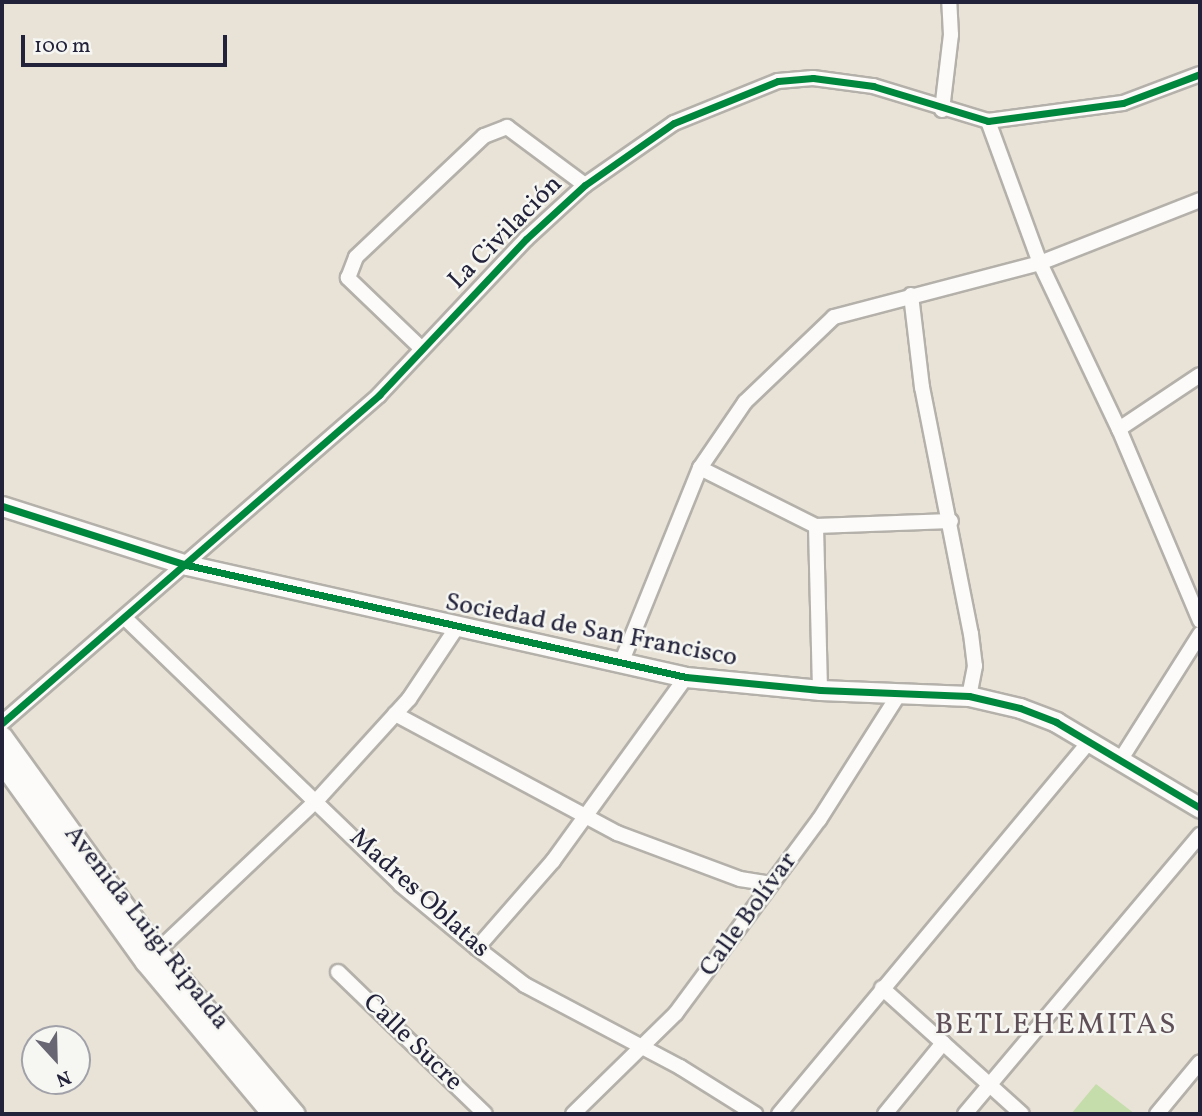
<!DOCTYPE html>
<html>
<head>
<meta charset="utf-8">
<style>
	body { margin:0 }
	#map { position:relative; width:1202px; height:1116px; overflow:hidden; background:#e9e3d7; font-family:Vollkorn,serif }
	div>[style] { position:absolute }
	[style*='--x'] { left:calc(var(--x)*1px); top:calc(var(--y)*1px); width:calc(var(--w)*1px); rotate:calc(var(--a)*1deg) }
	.green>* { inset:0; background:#c5ddaa }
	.roads { filter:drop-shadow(2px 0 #b4b0aa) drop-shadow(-2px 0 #b4b0aa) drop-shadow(0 2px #b4b0aa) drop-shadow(0 -2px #b4b0aa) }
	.street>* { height:14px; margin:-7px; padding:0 7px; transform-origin:7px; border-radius:7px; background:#fcfbf9 }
	.secondary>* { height:19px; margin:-9.5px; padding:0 9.5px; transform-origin:9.5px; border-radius:9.5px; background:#fcfbf9 }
	.cycleway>* { height:7px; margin:-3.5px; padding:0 3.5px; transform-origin:3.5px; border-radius:3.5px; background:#00873e }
	span { translate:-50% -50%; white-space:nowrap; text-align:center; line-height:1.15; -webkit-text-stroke:5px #f6f6f2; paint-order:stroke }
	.street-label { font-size:26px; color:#22223b }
	.quarter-label { font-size:30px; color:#5f4f57; letter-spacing:2px }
	.frame { position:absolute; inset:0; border:4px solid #22223b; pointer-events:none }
	.north { position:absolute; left:21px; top:1025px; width:70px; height:70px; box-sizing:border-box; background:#f6f6f2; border:2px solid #a1a1a9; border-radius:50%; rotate:158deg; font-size:19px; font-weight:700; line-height:28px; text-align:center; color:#22223b }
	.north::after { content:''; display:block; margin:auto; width:24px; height:32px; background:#686672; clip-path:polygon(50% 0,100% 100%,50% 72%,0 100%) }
	.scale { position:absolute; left:21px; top:35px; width:206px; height:32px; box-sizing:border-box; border:4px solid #22223b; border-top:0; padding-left:9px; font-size:21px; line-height:24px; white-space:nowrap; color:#22223b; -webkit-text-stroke:5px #f6f6f2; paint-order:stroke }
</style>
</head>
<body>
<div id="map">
	<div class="green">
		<div style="clip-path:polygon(1096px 1084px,1135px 1114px,1071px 1114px)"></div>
	</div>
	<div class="roads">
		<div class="street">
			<div style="--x:942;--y:110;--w:76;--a:-83.2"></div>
			<div style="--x:951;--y:35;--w:33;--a:-93"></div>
			<div style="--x:988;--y:121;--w:151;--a:69.9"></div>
			<div style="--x:1040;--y:263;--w:184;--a:64.6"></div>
			<div style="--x:1119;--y:429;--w:208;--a:67.1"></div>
			<div style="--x:911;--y:295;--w:93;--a:83.2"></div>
			<div style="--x:922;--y:387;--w:252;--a:78.8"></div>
			<div style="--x:971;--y:634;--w:32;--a:83"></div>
			<div style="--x:975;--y:666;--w:31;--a:101"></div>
			<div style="--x:422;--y:349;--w:103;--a:-136.2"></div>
			<div style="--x:348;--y:278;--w:22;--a:-69"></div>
			<div style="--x:356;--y:257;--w:176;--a:-43.4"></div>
			<div style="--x:484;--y:136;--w:25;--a:-21"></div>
			<div style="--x:507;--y:127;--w:97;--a:36.6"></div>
			<div style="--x:1119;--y:429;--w:97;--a:-33.7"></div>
			<div style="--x:700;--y:468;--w:130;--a:26.6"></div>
			<div style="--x:816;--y:526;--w:135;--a:-2.1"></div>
			<div style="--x:816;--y:526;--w:164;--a:88.6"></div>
			<div style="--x:125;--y:618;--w:383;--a:44"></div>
			<div style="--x:400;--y:884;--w:100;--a:39.7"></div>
			<div style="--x:477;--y:948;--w:61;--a:37.6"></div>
			<div style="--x:525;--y:985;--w:175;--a:27.9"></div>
			<div style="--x:680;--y:1067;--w:89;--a:32.1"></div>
			<div style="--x:622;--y:661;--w:208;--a:-68"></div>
			<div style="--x:700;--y:468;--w:80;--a:-55.7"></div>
			<div style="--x:745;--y:402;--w:123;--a:-43.7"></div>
			<div style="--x:834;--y:317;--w:213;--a:-14.7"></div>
			<div style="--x:1040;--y:263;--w:172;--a:-21.5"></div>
			<div style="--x:395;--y:714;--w:252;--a:28.2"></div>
			<div style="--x:617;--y:833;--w:131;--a:20.5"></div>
			<div style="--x:740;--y:879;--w:30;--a:9"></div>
			<div style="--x:2;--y:723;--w:500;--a:-41"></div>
			<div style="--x:379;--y:395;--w:214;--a:-46.7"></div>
			<div style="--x:526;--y:239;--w:80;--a:-42.5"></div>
			<div style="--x:585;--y:185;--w:108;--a:-34.9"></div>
			<div style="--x:674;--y:123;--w:112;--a:-22"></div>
			<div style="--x:778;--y:81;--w:35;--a:-5"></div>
			<div style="--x:813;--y:78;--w:61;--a:7.6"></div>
			<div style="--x:873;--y:86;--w:120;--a:16.9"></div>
			<div style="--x:988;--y:121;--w:136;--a:-7.6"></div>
			<div style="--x:1123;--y:103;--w:82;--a:-20.6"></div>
			<div style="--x:1121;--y:759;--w:148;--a:-57.7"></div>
			<div style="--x:477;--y:948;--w:116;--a:-48.9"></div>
			<div style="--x:553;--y:861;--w:227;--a:-54.1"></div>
			<div style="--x:152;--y:956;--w:227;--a:-43.4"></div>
			<div style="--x:317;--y:800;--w:137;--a:-47.7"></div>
			<div style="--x:409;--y:699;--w:87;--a:-56.3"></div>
			<div style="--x:338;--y:972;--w:204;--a:44"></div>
			<div style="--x:882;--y:988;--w:188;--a:42"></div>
			<div style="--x:573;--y:1114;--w:144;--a:-44.4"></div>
			<div style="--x:676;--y:1013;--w:240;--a:-53.5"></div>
			<div style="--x:819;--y:820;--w:149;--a:-57.6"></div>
			<div style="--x:779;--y:1114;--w:486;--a:-50.2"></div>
			<div style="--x:885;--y:1114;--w:92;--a:-50.8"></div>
			<div style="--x:965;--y:1114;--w:365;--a:-49.9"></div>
			<div style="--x:1157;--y:1114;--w:67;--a:-50.4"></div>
		</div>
		<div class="secondary">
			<div style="--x:2;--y:506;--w:194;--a:17.7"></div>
			<div style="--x:187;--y:565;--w:511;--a:12.65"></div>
			<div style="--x:686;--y:677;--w:135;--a:5.5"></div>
			<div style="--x:820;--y:690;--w:149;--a:2.3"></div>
			<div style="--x:969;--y:696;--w:52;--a:13.2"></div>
			<div style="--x:1020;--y:708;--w:39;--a:21"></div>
			<div style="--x:1056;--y:722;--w:168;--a:30.8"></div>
			<div style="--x:2;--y:736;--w:266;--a:54.2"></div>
			<div style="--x:158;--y:952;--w:212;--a:49.8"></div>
			<div style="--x:2;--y:763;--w:245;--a:54.3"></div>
			<div style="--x:145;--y:962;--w:198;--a:50.1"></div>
		</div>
	</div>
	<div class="cycleway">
		<div style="--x:2;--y:506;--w:194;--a:17.7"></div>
		<div style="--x:187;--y:565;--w:511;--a:12.65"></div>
		<div style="--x:686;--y:677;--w:135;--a:5.5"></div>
		<div style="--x:820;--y:690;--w:149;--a:2.3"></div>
		<div style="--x:969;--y:696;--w:52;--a:13.2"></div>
		<div style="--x:1020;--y:708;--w:39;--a:21"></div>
		<div style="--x:1056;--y:722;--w:168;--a:30.8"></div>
		<div style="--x:2;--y:723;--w:500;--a:-41"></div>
		<div style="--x:379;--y:395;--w:214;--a:-46.7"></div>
		<div style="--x:526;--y:239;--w:80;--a:-42.5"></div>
		<div style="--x:585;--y:185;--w:108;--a:-34.9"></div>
		<div style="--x:674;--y:123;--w:112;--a:-22"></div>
		<div style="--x:778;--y:81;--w:35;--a:-5"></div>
		<div style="--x:813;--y:78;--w:61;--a:7.6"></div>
		<div style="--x:873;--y:86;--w:120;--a:16.9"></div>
		<div style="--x:988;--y:121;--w:136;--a:-7.6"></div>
		<div style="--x:1123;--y:103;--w:82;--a:-20.6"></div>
	</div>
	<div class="street-label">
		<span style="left:506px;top:233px;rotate:-45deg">La Civilación</span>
		<span style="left:591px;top:631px;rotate:11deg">Sociedad de San Francisco</span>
		<span style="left:419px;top:894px;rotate:42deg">Madres Oblatas</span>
		<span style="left:749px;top:915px;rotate:-54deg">Calle Bolívar</span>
		<span style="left:146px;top:928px;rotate:52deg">Avenida Luigi Ripalda</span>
		<span style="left:412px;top:1043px;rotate:44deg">Calle Sucre</span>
	</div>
	<div class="quarter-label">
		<span style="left:1056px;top:1025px">BETLEHEMITAS</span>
	</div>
	<div class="frame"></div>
	<div class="north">N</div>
	<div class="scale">100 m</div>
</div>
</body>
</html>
